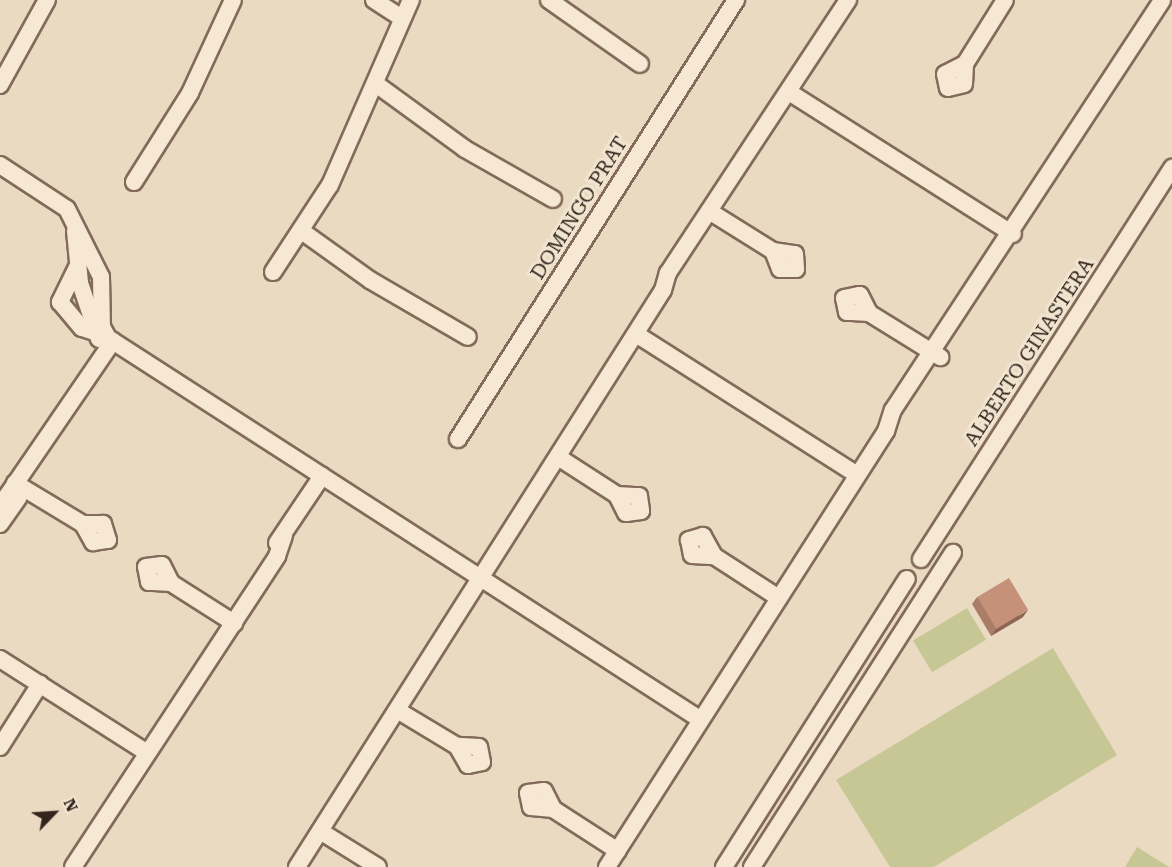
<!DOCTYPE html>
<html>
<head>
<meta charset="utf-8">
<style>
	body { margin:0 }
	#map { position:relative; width:1172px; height:867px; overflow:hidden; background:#eadac1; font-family:"Roboto Serif",serif }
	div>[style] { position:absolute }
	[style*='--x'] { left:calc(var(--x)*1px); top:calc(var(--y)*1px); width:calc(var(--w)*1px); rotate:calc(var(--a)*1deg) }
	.green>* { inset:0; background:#c7c796; transform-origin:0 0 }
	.roads { filter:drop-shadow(2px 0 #826b5a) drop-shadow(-2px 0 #826b5a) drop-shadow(0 2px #826b5a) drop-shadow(0 -2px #826b5a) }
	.minor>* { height:16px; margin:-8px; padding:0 8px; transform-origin:8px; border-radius:8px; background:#f6e8d3 }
	.wall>* { inset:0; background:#aa7d68 }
	.shaded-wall>* { inset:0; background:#8b6655 }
	.building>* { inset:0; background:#c69179; transform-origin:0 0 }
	span { translate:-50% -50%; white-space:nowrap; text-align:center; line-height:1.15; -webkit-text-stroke:6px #f2e5d0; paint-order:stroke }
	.street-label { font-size:20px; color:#33251d }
	.north { position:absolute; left:24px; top:783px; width:60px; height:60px; -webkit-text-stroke:4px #f2e5d0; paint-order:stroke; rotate:65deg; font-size:16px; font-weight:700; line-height:24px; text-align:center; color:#33251d }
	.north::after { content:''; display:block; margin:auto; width:21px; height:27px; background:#33251d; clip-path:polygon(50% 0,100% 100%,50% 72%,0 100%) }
</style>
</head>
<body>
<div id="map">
	<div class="green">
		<div style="left:967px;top:608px;width:37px;height:63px;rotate:59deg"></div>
		<div style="clip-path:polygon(1053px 648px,1117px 755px,934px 867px,890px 867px,836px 780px)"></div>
		<div style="clip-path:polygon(1137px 847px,1169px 867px,1125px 867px)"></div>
	</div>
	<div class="roads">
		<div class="minor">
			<div style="--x:374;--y:0;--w:33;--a:33"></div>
			<div style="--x:549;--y:0;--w:111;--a:35.1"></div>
			<div style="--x:965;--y:64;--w:22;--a:153"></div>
			<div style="--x:945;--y:74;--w:14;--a:78"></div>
			<div style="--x:948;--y:88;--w:16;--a:-14"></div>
			<div style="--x:964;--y:84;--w:20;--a:-87"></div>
			<div style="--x:965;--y:64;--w:75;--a:-58"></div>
			<div style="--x:376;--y:84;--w:110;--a:36.1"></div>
			<div style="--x:465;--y:149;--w:101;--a:29.6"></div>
			<div style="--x:0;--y:85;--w:97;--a:-61.1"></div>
			<div style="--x:789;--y:92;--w:265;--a:32.4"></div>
			<div style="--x:0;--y:165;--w:80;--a:33.3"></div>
			<div style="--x:67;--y:209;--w:76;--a:63.4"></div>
			<div style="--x:101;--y:277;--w:50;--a:88.9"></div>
			<div style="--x:102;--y:327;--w:13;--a:61"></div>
			<div style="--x:108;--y:338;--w:705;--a:32.79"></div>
			<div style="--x:134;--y:182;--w:105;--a:-57.8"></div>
			<div style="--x:190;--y:93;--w:102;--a:-65.2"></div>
			<div style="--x:709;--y:211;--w:75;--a:32"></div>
			<div style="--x:773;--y:251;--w:22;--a:8"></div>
			<div style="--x:795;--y:254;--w:15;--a:86"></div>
			<div style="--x:796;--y:269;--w:16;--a:180"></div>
			<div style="--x:780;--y:269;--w:19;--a:-111"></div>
			<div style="--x:75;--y:231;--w:52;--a:84.5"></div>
			<div style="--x:80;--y:283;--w:59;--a:71.3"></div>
			<div style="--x:303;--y:232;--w:82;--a:35.6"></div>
			<div style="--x:370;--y:280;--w:113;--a:30.2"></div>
			<div style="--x:80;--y:261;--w:46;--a:116"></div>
			<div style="--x:60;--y:302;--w:34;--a:50"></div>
			<div style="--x:82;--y:328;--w:20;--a:18"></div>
			<div style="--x:273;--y:272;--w:104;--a:-56.8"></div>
			<div style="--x:330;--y:185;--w:202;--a:-66.4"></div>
			<div style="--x:869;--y:313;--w:22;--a:-177"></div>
			<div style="--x:847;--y:312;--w:14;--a:-102"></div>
			<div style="--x:844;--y:298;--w:16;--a:-11"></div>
			<div style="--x:860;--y:295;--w:20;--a:63"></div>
			<div style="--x:869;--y:313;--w:84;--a:31.8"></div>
			<div style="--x:636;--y:334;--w:262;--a:32.5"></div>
			<div style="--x:458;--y:439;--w:520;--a:-57.66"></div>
			<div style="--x:558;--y:457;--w:70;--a:32.8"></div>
			<div style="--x:617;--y:495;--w:22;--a:3"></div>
			<div style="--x:639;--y:496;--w:15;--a:82"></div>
			<div style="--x:641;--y:511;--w:15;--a:172"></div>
			<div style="--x:626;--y:513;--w:20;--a:-117"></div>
			<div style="--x:15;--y:483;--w:79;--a:31.1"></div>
			<div style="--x:83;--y:524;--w:21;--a:61"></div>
			<div style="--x:93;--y:542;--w:15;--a:-8"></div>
			<div style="--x:108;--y:540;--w:17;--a:-107"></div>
			<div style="--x:103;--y:524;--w:20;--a:180"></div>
			<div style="--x:0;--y:506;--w:200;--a:-55.6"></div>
			<div style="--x:0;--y:524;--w:32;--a:-55"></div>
			<div style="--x:277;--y:543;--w:81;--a:-56.1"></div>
			<div style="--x:714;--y:556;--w:23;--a:-119"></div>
			<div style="--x:703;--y:536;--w:15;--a:164"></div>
			<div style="--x:689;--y:540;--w:15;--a:79"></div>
			<div style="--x:692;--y:555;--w:22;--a:3"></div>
			<div style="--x:714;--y:556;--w:77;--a:32.9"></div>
			<div style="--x:921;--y:559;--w:465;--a:-57.3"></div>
			<div style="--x:171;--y:583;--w:22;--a:-177"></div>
			<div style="--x:149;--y:582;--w:15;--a:-101"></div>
			<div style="--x:146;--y:567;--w:16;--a:-7"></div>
			<div style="--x:162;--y:565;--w:20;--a:63"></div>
			<div style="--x:171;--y:583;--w:75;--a:32.4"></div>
			<div style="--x:0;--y:659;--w:173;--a:32.5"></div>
			<div style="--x:397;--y:710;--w:70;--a:31"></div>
			<div style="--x:457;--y:746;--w:22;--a:60"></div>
			<div style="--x:468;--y:765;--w:14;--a:-12"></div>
			<div style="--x:482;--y:762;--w:15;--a:-101"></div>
			<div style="--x:479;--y:747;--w:22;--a:-177"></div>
			<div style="--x:0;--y:747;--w:75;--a:-57.6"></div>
			<div style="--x:553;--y:809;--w:22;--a:-175"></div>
			<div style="--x:531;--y:807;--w:14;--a:-102"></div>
			<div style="--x:528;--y:793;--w:16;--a:-7"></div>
			<div style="--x:544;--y:791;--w:20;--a:63"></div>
			<div style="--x:553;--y:809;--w:77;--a:32.9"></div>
			<div style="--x:320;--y:831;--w:68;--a:31.8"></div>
			<div style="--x:73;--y:867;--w:372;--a:-56.7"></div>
			<div style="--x:277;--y:556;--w:21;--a:-71"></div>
			<div style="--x:297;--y:867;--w:683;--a:-57.61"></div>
			<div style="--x:663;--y:290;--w:18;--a:-74"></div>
			<div style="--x:668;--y:273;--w:327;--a:-56.6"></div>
			<div style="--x:607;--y:867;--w:518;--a:-57.38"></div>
			<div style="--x:886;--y:431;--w:22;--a:-72"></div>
			<div style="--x:893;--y:410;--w:490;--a:-56.7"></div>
			<div style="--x:724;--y:867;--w:341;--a:-57.6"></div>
			<div style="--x:752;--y:867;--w:373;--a:-57.4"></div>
		</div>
	</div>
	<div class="wall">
		<div style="clip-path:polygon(977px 597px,1023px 617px,991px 636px,972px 604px)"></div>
	</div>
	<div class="shaded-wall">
		<div style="clip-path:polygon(1028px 610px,1023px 617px,991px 636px,996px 629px)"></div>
	</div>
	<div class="building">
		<div style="left:1009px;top:578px;width:37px;height:37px;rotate:59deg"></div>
	</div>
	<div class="street-label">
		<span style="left:579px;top:208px;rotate:-58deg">DOMINGO PRAT</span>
		<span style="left:1029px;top:352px;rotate:-57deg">ALBERTO GINASTERA</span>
	</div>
	<div class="north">N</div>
</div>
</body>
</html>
